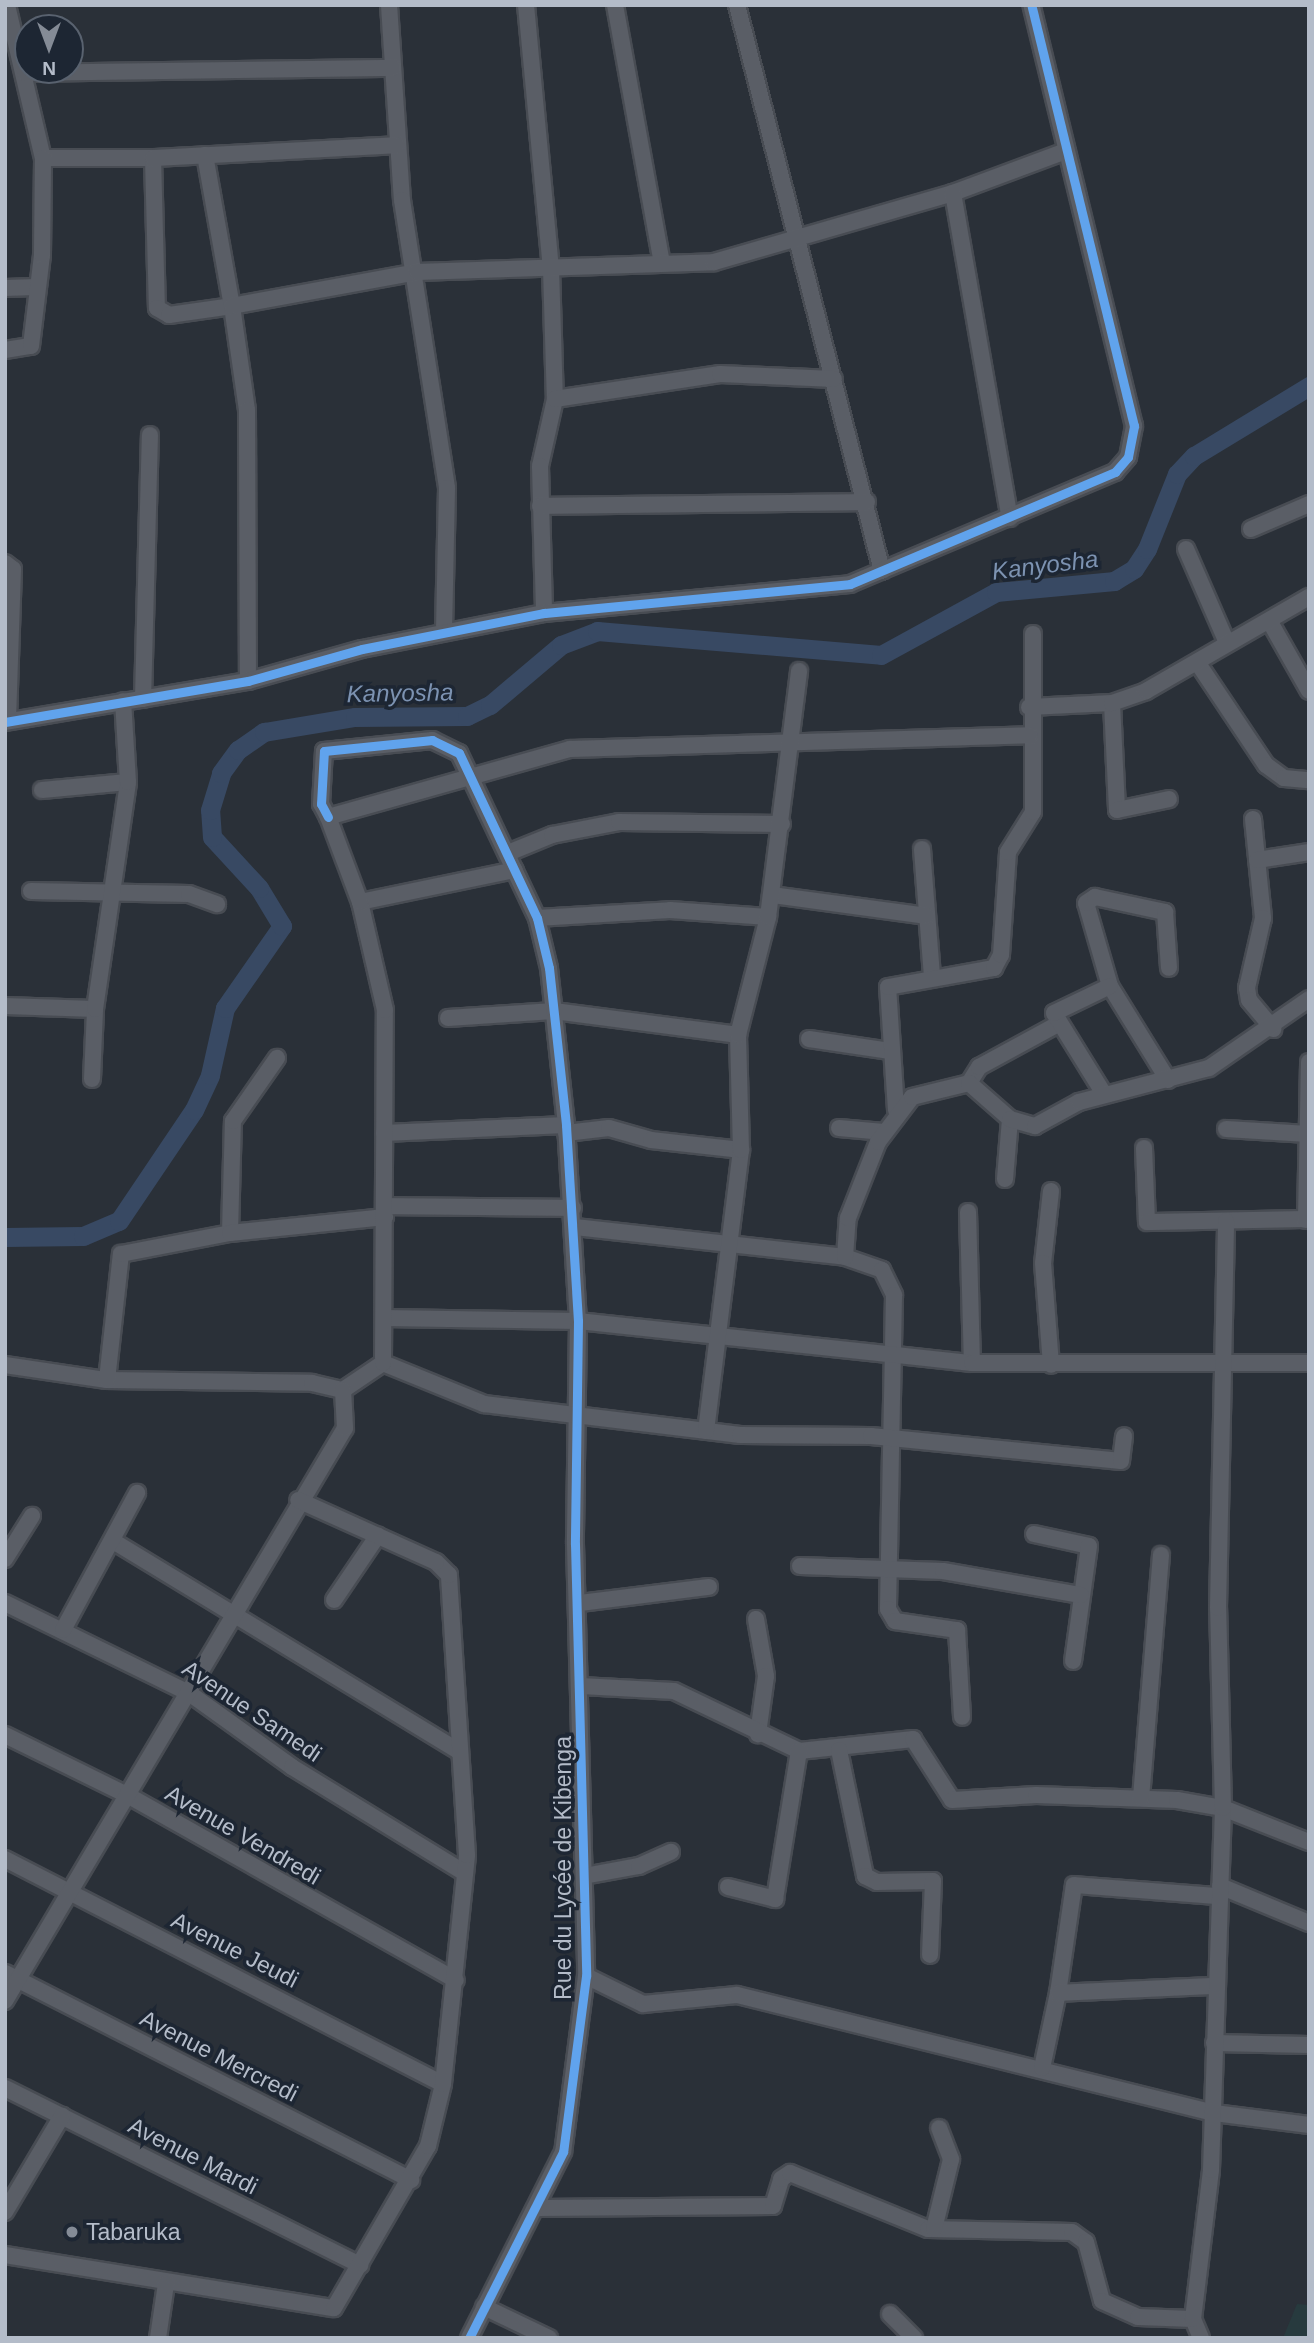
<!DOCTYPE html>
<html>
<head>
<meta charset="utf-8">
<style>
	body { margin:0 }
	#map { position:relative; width:1314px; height:2343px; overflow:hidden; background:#2a3038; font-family:Arial,sans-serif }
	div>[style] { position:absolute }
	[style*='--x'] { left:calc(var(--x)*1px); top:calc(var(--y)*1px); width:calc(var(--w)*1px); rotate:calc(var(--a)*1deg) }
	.green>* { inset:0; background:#273a3e }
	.river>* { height:19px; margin:-9.5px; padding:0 9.5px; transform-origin:9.5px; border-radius:9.5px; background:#384963 }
	.roads { filter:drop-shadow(2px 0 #484c53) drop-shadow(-2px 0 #484c53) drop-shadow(0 2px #484c53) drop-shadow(0 -2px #484c53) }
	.minor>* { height:16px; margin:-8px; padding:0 8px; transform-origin:8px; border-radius:8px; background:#5a5e66 }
	.cycleway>* { height:9px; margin:-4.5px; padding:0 4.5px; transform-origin:4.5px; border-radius:4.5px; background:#60a3ed }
	.dots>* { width:19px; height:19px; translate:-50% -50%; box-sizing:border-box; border:4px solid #1d2633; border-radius:50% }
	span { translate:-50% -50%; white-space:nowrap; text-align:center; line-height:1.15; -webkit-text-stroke:7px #1d2633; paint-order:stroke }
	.street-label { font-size:23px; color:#b4bcc9 }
	.poi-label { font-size:23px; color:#b4bcc9 }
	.left { translate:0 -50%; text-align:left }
	.water-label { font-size:24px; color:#7c92b1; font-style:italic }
	.frame { position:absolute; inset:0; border:7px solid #b4bcc9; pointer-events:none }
	.north { position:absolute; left:14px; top:14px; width:70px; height:70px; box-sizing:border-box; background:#1d2633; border:2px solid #59626f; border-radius:50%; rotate:180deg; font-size:19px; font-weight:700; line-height:28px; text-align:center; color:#b4bcc9 }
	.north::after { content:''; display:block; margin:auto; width:24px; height:32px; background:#848b96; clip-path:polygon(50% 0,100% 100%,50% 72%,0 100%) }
</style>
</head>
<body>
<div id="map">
	<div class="green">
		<div style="clip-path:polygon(1297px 2304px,1309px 2305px,1309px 2338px,1283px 2338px)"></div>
	</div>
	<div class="river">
		<div style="--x:5;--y:1237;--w:78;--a:-0.7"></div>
		<div style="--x:83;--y:1236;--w:39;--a:-23"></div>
		<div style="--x:119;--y:1221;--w:134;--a:-56"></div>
		<div style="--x:194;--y:1110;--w:38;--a:-65"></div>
		<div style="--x:210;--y:1075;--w:69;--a:-77.4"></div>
		<div style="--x:225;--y:1008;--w:100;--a:-55.2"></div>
		<div style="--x:282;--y:926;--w:44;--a:-121.2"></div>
		<div style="--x:259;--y:888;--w:69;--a:-132.7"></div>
		<div style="--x:212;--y:837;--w:27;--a:-94"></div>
		<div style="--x:210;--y:810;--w:39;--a:-73"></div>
		<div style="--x:221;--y:773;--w:29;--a:-54"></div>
		<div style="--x:238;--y:750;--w:32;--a:-35"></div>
		<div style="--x:264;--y:732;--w:92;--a:-9.4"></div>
		<div style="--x:355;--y:717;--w:112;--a:-0.5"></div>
		<div style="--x:467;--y:716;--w:25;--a:-26"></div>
		<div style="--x:490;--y:705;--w:93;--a:-40.2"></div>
		<div style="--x:561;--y:645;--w:39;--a:-21"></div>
		<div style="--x:597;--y:631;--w:285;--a:4.8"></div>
		<div style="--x:881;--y:655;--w:131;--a:-28.7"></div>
		<div style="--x:996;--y:592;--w:119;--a:-5.3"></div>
		<div style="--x:1114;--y:581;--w:23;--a:-31"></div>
		<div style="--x:1134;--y:569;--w:24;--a:-57"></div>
		<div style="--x:1147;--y:549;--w:81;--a:-68.2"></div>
		<div style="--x:1177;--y:474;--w:25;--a:-47"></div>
		<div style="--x:1194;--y:456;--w:135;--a:-31.3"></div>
	</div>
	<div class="roads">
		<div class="minor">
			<div style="--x:7;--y:5;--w:157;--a:76.8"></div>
			<div style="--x:43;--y:158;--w:110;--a:0"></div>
			<div style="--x:153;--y:158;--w:150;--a:88.5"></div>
			<div style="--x:157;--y:308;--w:14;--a:30"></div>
			<div style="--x:169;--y:315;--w:64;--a:-8.1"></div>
			<div style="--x:232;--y:306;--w:105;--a:81.8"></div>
			<div style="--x:247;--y:410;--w:271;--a:89.8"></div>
			<div style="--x:389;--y:5;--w:195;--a:86.2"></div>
			<div style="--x:402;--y:200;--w:291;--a:81.1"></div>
			<div style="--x:447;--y:488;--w:144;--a:91.2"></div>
			<div style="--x:526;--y:5;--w:264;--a:84.6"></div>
			<div style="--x:551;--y:268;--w:131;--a:88.3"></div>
			<div style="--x:555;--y:399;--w:69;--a:102.6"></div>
			<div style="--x:540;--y:466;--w:147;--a:88.4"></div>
			<div style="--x:615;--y:5;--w:262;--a:79.7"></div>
			<div style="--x:737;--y:5;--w:584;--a:75.63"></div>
			<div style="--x:25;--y:73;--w:368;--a:-0.8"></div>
			<div style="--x:205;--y:155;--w:153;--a:79.9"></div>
			<div style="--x:232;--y:306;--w:188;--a:-10.4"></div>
			<div style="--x:417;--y:272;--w:297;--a:-1.9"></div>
			<div style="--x:714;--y:262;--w:249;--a:-16.1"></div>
			<div style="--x:953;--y:193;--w:121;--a:-20.4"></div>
			<div style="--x:153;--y:158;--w:244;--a:-3"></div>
			<div style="--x:953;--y:193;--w:330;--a:80.1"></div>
			<div style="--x:5;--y:288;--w:31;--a:-2"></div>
			<div style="--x:5;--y:350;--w:26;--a:-9"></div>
			<div style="--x:31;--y:346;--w:92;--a:-83.1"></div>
			<div style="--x:42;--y:255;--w:97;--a:-89.4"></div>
			<div style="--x:555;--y:399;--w:167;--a:-8.6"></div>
			<div style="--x:720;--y:374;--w:114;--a:2.5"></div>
			<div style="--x:540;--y:506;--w:327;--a:-0.7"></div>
			<div style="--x:1251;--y:529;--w:63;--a:-23.3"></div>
			<div style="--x:1186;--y:549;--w:103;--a:66.4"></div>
			<div style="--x:5;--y:563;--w:10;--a:37"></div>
			<div style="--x:13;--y:569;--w:152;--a:91.9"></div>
			<div style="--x:1270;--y:622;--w:79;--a:60.5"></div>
			<div style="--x:1197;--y:662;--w:124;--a:56.2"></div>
			<div style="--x:1266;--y:765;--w:22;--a:36"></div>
			<div style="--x:1284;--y:778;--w:25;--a:5"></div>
			<div style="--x:143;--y:699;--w:264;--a:-88.5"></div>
			<div style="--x:1112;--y:703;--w:107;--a:87.3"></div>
			<div style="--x:1117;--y:810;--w:53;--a:-11.9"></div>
			<div style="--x:1029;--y:707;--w:83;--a:-2.8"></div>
			<div style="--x:1112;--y:703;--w:36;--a:-19"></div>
			<div style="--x:1146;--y:691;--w:188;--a:-30"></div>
			<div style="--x:5;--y:722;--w:246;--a:-9.6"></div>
			<div style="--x:248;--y:681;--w:118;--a:-15.7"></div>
			<div style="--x:362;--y:649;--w:186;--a:-11.2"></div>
			<div style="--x:544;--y:613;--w:307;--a:-5.4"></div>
			<div style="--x:850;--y:584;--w:288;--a:-22.9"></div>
			<div style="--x:1115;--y:472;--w:20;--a:-49"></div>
			<div style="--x:1128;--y:457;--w:32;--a:-79"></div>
			<div style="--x:1134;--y:426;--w:433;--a:-103.7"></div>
			<div style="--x:42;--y:790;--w:86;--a:-5.3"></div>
			<div style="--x:328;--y:817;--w:15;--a:-118"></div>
			<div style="--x:321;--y:804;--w:53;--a:-86.8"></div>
			<div style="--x:324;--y:751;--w:109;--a:-5.8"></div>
			<div style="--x:432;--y:740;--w:30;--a:26"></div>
			<div style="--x:459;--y:753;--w:183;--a:64.7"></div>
			<div style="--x:537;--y:918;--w:51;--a:76.5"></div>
			<div style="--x:549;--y:968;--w:158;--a:83.8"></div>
			<div style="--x:566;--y:1125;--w:196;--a:86.5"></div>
			<div style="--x:578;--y:1321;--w:223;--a:90.8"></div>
			<div style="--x:575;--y:1544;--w:432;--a:88.5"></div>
			<div style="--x:586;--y:1976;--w:177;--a:97.4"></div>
			<div style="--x:563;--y:2152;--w:208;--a:116.8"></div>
			<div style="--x:1253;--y:819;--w:100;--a:84.2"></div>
			<div style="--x:1263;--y:918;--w:72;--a:102.9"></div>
			<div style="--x:1247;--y:988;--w:12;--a:81"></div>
			<div style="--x:1249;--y:1000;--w:38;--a:50"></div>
			<div style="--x:922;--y:849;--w:128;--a:85.5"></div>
			<div style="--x:508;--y:853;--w:48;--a:-22.2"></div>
			<div style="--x:552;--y:835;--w:68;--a:-11"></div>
			<div style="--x:619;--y:822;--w:163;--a:0.7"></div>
			<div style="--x:1257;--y:860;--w:53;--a:-8.7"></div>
			<div style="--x:31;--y:891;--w:158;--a:1.1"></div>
			<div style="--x:189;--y:894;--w:30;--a:20"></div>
			<div style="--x:772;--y:895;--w:156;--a:7.7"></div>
			<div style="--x:360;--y:902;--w:158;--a:-11.7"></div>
			<div style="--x:537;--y:918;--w:133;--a:-3.4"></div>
			<div style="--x:670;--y:910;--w:98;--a:4.1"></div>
			<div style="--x:5;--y:1006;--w:90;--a:1.9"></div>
			<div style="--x:448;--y:1018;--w:106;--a:-3.8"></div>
			<div style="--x:554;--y:1011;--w:186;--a:7.4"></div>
			<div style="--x:809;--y:1039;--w:82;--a:8.4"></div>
			<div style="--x:92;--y:1079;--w:70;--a:-87.5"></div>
			<div style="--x:95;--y:1009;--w:229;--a:-81.7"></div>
			<div style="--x:128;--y:782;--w:81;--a:-93.5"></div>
			<div style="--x:1168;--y:1080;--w:110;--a:-121.7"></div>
			<div style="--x:1110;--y:986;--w:86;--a:-106.1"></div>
			<div style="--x:1086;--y:903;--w:11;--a:-34"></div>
			<div style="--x:1095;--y:897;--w:72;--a:12.1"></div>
			<div style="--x:1165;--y:912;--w:56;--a:85.9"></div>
			<div style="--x:969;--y:1083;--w:19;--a:-58"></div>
			<div style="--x:979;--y:1067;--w:90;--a:-28.6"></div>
			<div style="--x:1104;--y:1094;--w:95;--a:-121.7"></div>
			<div style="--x:1054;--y:1013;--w:62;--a:-25.7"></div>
			<div style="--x:896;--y:1110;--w:123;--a:-93.7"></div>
			<div style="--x:888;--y:987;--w:108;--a:-10.2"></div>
			<div style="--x:994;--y:968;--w:15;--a:-62"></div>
			<div style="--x:1001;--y:955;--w:103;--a:-86.1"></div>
			<div style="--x:1008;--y:852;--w:47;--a:-58"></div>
			<div style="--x:1033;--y:812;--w:178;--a:-90"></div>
			<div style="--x:839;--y:1128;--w:45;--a:5.1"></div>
			<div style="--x:1226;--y:1129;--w:82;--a:3.5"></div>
			<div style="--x:384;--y:1133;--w:182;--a:-2.5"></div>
			<div style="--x:566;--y:1133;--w:43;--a:-6.6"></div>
			<div style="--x:609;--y:1128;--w:44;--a:15.9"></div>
			<div style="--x:651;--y:1140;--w:91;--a:6.3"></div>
			<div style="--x:1144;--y:1148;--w:74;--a:87.7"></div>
			<div style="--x:1147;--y:1222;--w:162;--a:-1.1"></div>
			<div style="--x:1005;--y:1179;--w:60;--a:-85.2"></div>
			<div style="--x:1051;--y:1191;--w:72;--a:96.3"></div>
			<div style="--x:1043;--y:1263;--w:102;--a:85.5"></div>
			<div style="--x:385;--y:1206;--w:188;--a:0.6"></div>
			<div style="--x:968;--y:1212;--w:151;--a:88.5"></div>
			<div style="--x:1306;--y:1220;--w:158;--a:-88.9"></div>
			<div style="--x:575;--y:1227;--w:272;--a:6.3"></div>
			<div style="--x:845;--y:1257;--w:39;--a:19"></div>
			<div style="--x:882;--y:1270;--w:28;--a:64"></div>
			<div style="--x:894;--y:1295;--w:314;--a:91.1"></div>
			<div style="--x:888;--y:1609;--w:14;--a:60"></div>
			<div style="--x:895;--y:1621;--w:63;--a:8.3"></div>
			<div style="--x:957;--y:1630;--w:87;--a:86.7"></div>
			<div style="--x:230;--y:1233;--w:112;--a:-88.5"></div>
			<div style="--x:233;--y:1121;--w:77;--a:-55.1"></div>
			<div style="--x:845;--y:1257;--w:39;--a:-86"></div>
			<div style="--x:848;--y:1218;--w:82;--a:-68.5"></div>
			<div style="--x:878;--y:1142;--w:56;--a:-52.9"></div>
			<div style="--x:912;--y:1097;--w:59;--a:-13.8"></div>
			<div style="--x:969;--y:1083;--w:55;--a:41.3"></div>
			<div style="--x:1010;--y:1119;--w:26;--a:16"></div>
			<div style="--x:1035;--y:1126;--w:50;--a:-28.6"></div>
			<div style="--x:1079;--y:1102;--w:134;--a:-14.7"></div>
			<div style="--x:1209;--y:1068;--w:121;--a:-34.6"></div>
			<div style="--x:384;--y:1318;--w:194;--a:0.9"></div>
			<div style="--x:578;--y:1321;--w:396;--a:6.1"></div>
			<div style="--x:972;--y:1363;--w:337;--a:0"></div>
			<div style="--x:383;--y:1363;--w:109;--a:22.1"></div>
			<div style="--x:484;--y:1404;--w:258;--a:6.9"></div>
			<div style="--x:740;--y:1435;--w:131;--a:0.4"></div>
			<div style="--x:871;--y:1436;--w:251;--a:5.7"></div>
			<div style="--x:1121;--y:1461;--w:25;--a:-83"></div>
			<div style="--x:5;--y:1365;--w:103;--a:8.4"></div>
			<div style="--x:107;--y:1380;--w:205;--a:0.8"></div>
			<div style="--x:312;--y:1383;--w:32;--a:13"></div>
			<div style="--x:107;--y:1380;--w:127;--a:-83.7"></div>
			<div style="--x:121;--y:1254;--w:111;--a:-10.9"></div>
			<div style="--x:230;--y:1233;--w:156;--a:-5.9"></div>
			<div style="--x:343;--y:1390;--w:48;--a:-34"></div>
			<div style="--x:383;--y:1363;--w:353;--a:-89.7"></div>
			<div style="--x:385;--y:1010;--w:111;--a:-103"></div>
			<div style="--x:360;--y:902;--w:91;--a:-110.6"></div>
			<div style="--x:328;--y:817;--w:251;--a:-15.7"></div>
			<div style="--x:570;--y:749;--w:460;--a:-1.7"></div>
			<div style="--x:706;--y:1431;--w:283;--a:-82.9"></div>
			<div style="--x:741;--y:1150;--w:115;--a:-91.5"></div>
			<div style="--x:738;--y:1035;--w:122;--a:-75.7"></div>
			<div style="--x:768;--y:917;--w:248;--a:-82.8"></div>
			<div style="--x:1034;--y:1534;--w:56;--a:12.3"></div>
			<div style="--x:1089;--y:1546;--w:116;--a:97.9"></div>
			<div style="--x:113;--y:1541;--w:406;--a:31.3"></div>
			<div style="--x:5;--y:1559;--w:51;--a:-57.9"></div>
			<div style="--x:800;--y:1566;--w:143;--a:2"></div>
			<div style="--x:943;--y:1571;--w:140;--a:9.9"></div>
			<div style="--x:334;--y:1600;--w:78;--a:-55.9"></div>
			<div style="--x:5;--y:1603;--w:205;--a:26.1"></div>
			<div style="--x:189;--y:1693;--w:127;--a:35.7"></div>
			<div style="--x:292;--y:1767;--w:203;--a:31.5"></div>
			<div style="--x:580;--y:1603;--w:130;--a:-7.1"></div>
			<div style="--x:756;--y:1619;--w:58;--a:80"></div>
			<div style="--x:766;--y:1676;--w:59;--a:97.9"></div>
			<div style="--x:63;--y:1630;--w:156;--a:-61.6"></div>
			<div style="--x:581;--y:1686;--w:93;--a:3.1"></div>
			<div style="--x:674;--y:1691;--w:139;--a:25.6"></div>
			<div style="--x:799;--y:1751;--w:115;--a:-6"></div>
			<div style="--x:913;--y:1739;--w:72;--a:57.4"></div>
			<div style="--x:952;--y:1800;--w:84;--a:-3.4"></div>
			<div style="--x:1036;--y:1795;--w:141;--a:2"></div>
			<div style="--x:1177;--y:1800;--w:47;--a:9.9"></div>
			<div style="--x:1223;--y:1808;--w:92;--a:21.6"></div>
			<div style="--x:5;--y:1735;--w:138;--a:26.2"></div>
			<div style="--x:129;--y:1796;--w:375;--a:29.4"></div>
			<div style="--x:839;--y:1750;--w:129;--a:78.3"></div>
			<div style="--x:865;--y:1876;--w:13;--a:27"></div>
			<div style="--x:877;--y:1882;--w:56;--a:-1"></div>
			<div style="--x:933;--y:1881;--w:74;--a:92.3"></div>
			<div style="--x:1141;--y:1798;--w:244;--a:-85.3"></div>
			<div style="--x:5;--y:1859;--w:492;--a:27.2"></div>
			<div style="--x:584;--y:1876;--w:56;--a:-10.3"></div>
			<div style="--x:639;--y:1866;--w:35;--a:-24"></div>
			<div style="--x:1220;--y:1886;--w:96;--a:22.6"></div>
			<div style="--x:728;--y:1887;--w:49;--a:14.3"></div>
			<div style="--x:775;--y:1899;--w:150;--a:-80.8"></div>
			<div style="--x:5;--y:1973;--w:456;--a:27"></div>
			<div style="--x:586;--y:1976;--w:64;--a:26.2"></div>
			<div style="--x:643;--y:2004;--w:94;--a:-5.5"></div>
			<div style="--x:737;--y:1995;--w:491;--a:13.9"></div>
			<div style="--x:1214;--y:2113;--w:96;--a:7.2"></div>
			<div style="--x:1058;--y:1993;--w:109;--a:-81.6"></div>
			<div style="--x:1074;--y:1885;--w:144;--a:4.4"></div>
			<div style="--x:5;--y:2001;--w:666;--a:-59.32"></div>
			<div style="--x:345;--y:1428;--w:38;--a:-93"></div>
			<div style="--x:1214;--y:2043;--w:95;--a:1.2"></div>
			<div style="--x:1042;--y:2068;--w:77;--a:-78"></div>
			<div style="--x:1058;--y:1993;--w:157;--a:-2.6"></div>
			<div style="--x:5;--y:2088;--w:397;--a:26.5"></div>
			<div style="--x:538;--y:2208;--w:235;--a:-0.5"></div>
			<div style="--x:773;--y:2206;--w:28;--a:-73"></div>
			<div style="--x:781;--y:2179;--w:11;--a:-34"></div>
			<div style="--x:790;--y:2173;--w:149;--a:22.1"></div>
			<div style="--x:928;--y:2229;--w:144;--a:1.2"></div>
			<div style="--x:1072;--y:2232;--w:17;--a:36"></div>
			<div style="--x:1086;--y:2242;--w:61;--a:74.8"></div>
			<div style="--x:1102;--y:2301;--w:39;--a:24"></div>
			<div style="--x:1138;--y:2317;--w:55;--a:2.1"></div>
			<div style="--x:5;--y:2212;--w:112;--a:-59.3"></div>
			<div style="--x:934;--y:2229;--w:72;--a:-76.3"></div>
			<div style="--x:951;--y:2159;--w:33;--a:-111"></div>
			<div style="--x:5;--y:2255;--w:333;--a:9.2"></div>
			<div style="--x:334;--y:2308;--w:187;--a:-59.9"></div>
			<div style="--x:428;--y:2146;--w:64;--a:-76.4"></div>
			<div style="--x:443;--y:2084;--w:230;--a:-84"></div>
			<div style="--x:467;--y:1855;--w:281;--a:-93.7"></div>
			<div style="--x:449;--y:1575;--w:18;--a:-135"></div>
			<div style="--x:436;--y:1562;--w:151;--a:-155.8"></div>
			<div style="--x:484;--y:2307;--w:72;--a:25.5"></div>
			<div style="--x:890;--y:2314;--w:34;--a:45"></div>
			<div style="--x:158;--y:2338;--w:55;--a:-81.6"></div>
			<div style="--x:1201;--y:2338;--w:21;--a:-113"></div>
			<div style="--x:1193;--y:2319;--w:150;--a:-83.1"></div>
			<div style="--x:1211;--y:2170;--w:362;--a:-88.1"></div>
			<div style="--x:1223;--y:1808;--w:200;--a:-91.4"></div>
			<div style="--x:1218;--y:1608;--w:387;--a:-88.8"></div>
		</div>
	</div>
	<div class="cycleway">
		<div style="--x:5;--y:722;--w:246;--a:-9.6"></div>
		<div style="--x:248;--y:681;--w:118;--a:-15.7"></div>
		<div style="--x:362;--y:649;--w:186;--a:-11.2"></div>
		<div style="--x:544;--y:613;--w:307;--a:-5.4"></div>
		<div style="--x:850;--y:584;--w:288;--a:-22.9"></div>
		<div style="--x:1115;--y:472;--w:20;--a:-49"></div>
		<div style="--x:1128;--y:457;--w:32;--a:-79"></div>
		<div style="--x:1134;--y:426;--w:433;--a:-103.7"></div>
		<div style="--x:328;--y:817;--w:15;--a:-118"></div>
		<div style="--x:321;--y:804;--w:53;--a:-86.8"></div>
		<div style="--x:324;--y:751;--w:109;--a:-5.8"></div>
		<div style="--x:432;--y:740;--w:30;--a:26"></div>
		<div style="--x:459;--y:753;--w:183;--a:64.7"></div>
		<div style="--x:537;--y:918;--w:51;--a:76.5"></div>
		<div style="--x:549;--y:968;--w:158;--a:83.8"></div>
		<div style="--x:566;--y:1125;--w:196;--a:86.5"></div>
		<div style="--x:578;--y:1321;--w:223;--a:90.8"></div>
		<div style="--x:575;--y:1544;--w:432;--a:88.5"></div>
		<div style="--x:586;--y:1976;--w:177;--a:97.4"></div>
		<div style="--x:563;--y:2152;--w:208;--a:116.8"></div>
	</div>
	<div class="dots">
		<div style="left:72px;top:2232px;background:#848b96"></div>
	</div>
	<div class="street-label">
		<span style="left:252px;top:1711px;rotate:34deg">Avenue Samedi</span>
		<span style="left:243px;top:1835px;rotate:30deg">Avenue Vendredi</span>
		<span style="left:563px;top:1868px;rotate:-90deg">Rue du Lycée de Kibenga</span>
		<span style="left:235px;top:1950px;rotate:27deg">Avenue Jeudi</span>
		<span style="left:219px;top:2056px;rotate:27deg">Avenue Mercredi</span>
		<span style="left:193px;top:2156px;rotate:27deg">Avenue Mardi</span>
	</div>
	<div class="poi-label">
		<span class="left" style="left:86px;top:2232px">Tabaruka</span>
	</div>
	<div class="water-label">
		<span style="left:1045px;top:565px;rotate:-7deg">Kanyosha</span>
		<span style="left:400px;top:693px;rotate:-1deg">Kanyosha</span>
	</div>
	<div class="frame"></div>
	<div class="north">N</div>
</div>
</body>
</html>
